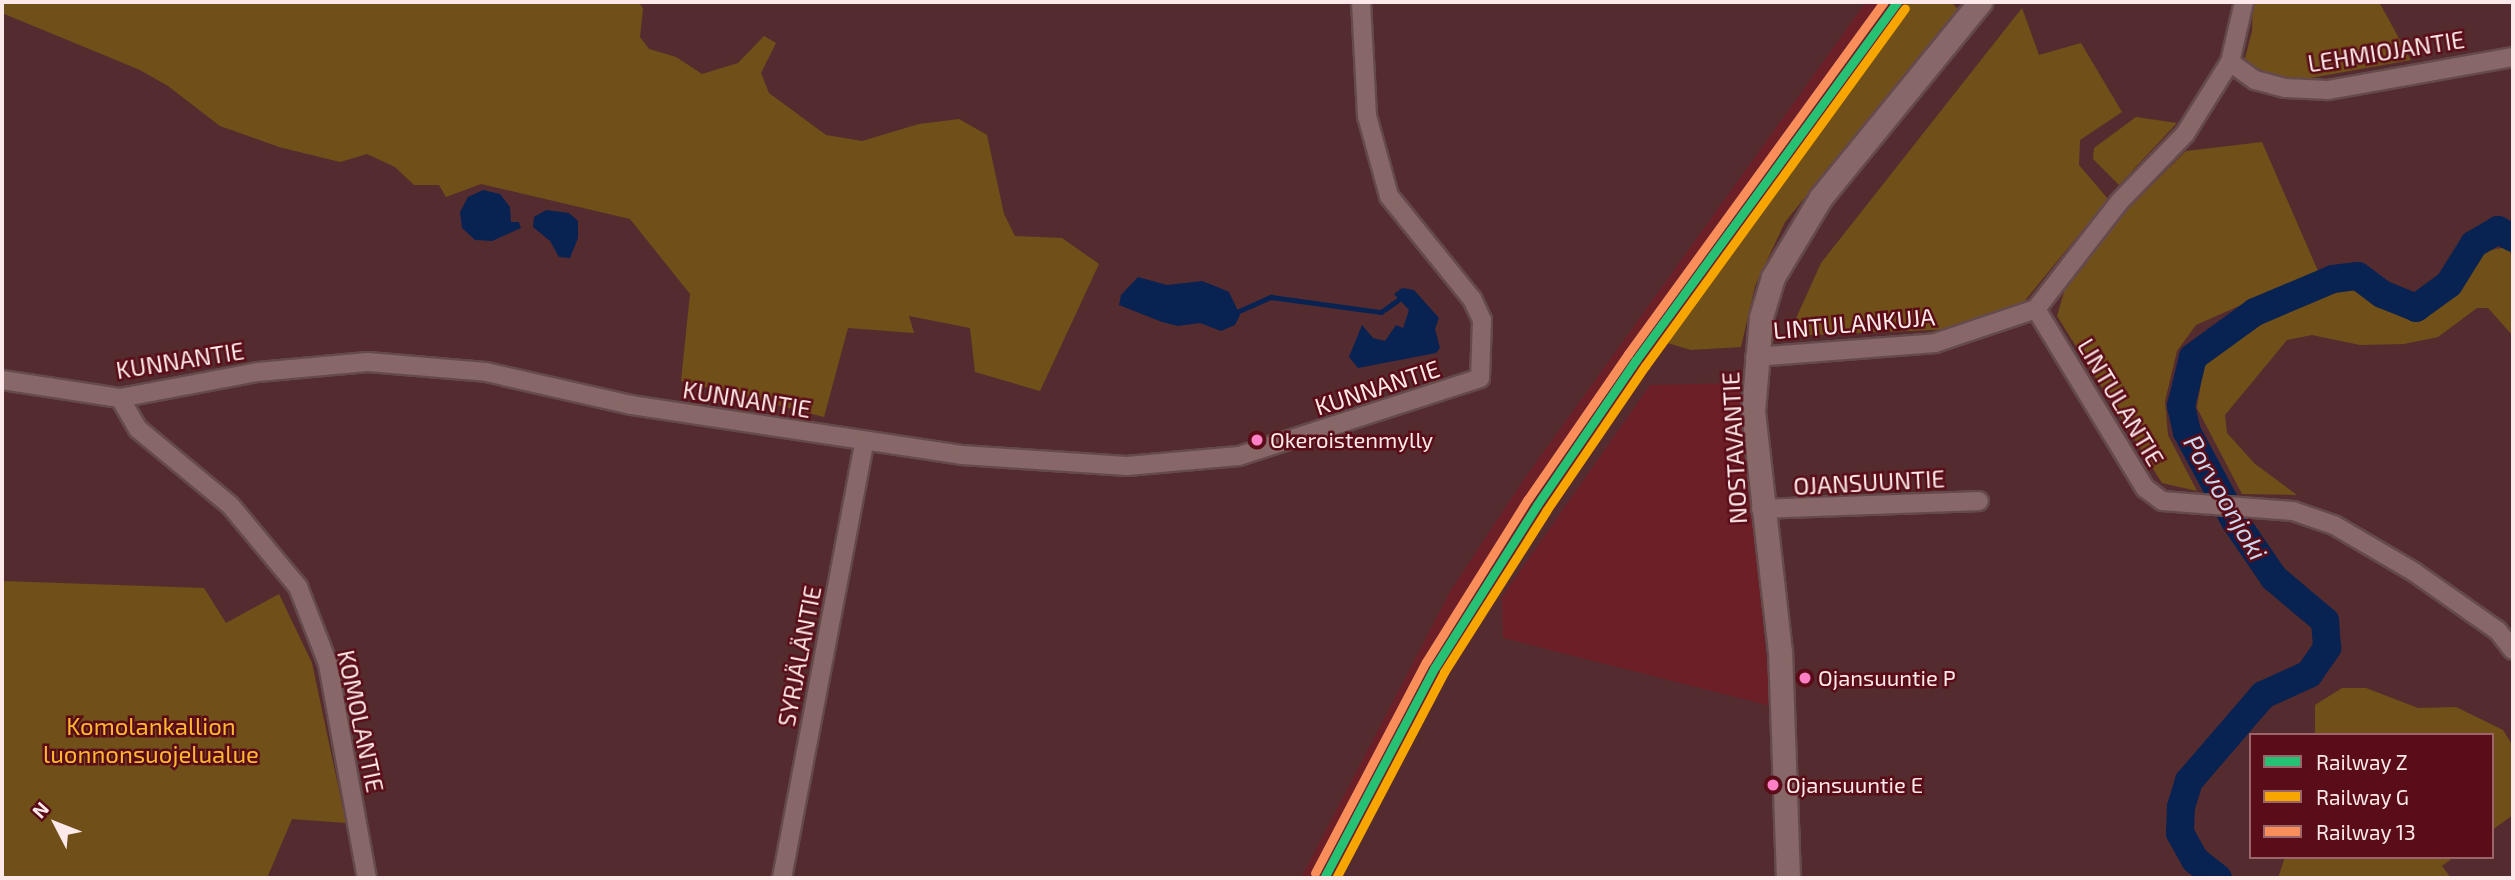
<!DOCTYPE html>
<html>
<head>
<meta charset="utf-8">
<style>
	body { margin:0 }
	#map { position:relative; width:2515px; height:880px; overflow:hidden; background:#542c2f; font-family:"Exo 2",sans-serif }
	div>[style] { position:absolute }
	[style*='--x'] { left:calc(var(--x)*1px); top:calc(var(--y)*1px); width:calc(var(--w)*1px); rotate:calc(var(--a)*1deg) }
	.built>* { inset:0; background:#6d1f27 }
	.green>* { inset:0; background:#714f19 }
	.water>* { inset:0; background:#082252 }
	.stream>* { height:4.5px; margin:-2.25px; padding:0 2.25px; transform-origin:2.25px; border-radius:2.25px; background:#082252 }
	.river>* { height:28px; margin:-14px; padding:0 14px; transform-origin:14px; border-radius:14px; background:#082252 }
	.roads { filter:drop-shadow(2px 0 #654a4c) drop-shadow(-2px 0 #654a4c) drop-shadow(0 2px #654a4c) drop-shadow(0 -2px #654a4c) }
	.minor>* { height:18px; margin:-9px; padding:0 9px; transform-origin:9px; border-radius:9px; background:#876767 }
	.tertiary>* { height:23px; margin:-11.5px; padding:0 11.5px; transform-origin:11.5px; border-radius:11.5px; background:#876767 }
	.rail-1>* { height:9px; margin:-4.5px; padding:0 4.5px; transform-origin:4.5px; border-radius:4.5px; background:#26c172 }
	.rail-2>* { height:9px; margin:-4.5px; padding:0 4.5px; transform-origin:4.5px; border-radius:4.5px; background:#f7a600 }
	.rail-3>* { height:9px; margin:-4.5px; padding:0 4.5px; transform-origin:4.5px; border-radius:4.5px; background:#fa8e5a }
	.dots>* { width:19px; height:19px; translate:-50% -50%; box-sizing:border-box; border:4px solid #5a0d18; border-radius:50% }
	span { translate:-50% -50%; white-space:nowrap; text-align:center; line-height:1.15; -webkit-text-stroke:5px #5a0d18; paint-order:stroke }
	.bus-label { font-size:22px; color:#fde9e9 }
	.left { translate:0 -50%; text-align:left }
	.street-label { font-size:24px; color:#fde9e9 }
	.park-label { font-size:24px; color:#fdb830 }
	.water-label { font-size:26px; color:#cbd8ed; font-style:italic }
	.frame { position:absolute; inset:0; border:4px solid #fde9e9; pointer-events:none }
	.legend { position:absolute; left:2249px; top:733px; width:245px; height:126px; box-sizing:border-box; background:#5a0d18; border:2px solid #9b656c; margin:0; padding:9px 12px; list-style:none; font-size:21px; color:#fde9e9 }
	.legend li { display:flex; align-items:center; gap:14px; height:35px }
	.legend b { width:35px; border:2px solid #9b656c }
	.north { position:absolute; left:21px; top:789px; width:70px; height:70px; -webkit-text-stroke:5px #5a0d18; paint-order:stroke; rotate:312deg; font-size:19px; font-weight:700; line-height:28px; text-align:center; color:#fde9e9 }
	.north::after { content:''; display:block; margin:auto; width:24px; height:32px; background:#fde9e9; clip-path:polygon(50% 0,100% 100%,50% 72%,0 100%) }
</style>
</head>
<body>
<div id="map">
	<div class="built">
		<div style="clip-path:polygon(1866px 2px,1909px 2px,1552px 495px,1475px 615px,1402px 743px,1335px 878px,1301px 878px,1451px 590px,1523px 481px)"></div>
		<div style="clip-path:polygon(1739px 383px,1771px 706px,1503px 638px,1502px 597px,1650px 385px)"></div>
	</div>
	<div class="green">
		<div style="clip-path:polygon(2px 2px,639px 2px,643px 9px,640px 37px,649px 49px,676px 57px,702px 74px,738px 63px,764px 36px,776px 43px,761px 73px,769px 93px,826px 135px,862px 141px,919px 124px,959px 119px,987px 135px,1004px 214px,1015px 236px,1062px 238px,1099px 264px,1040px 391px,975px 372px,970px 328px,909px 316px,914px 333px,848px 328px,824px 417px,681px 381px,690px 294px,630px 219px,481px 184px,446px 197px,439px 185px,414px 185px,395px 167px,367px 154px,340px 162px,279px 147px,220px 126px,168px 86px,140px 70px,2px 13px)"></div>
		<div style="clip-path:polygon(1909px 2px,1951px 2px,1958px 9px,1785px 222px,1755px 286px,1741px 347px,1691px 350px,1661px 341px)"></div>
		<div style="clip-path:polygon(2253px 2px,2379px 2px,2411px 60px,2288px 82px,2244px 62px,2252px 31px)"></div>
		<div style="clip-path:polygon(2022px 8px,2039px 55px,2081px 43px,2122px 112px,2080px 140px,2079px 165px,2108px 199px,2023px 303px,1957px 329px,1788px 336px,1821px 263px)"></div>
		<div style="clip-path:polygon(2136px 117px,2177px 123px,2119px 185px,2093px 159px,2094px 148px)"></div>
		<div style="clip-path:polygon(2262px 142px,2318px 271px,2196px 325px,2177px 351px,2165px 401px,2168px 435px,2197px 491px,2162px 483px,2057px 316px,2067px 282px,2130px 207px,2186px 151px)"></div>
		<div style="clip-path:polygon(2508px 247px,2513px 260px,2513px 336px,2488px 308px,2477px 308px,2438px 337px,2404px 344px,2360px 345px,2312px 335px,2287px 340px,2225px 415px,2227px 433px,2255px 464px,2297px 495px,2242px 494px,2197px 408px,2204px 364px,2259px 322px,2340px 290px,2355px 288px,2371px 302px,2416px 318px,2444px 305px,2480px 252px)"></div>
		<div style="clip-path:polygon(2px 581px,204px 588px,226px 623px,279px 594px,312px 663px,346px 823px,292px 819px,267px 878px,2px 878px)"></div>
		<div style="clip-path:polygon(2342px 688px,2366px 688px,2418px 708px,2456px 707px,2503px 730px,2513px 746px,2513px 815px,2492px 830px,2492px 735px,2315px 735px,2315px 705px)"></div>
		<div style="clip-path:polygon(2285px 857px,2454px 857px,2442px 866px,2451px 878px,2278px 878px)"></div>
	</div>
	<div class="water">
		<div style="clip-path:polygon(483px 190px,500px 194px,510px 207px,511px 222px,519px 222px,521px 228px,492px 241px,475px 240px,462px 228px,460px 212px,468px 197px)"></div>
		<div style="clip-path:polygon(546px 210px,569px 213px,578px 221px,578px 238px,570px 258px,559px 257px,550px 241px,533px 227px,534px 217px)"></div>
		<div style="clip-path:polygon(1138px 277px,1167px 285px,1202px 281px,1215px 286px,1229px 292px,1240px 315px,1235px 325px,1221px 331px,1200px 323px,1178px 326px,1162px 322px,1119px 305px,1121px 295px)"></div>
		<div style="clip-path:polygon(1402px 288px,1414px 290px,1439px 318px,1435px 329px,1440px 348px,1436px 353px,1358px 368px,1349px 357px,1362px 325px,1373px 338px,1385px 341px,1396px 325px,1403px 328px,1409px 310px,1394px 294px)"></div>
	</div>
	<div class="stream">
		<div style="--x:1239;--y:311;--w:35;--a:-24"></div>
		<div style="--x:1271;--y:297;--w:111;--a:7.8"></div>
		<div style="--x:1381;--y:312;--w:21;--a:-35"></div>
	</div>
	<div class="river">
		<div style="--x:2218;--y:878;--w:29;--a:-142"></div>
		<div style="--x:2195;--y:860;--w:31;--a:-119"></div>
		<div style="--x:2180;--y:833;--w:26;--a:-88"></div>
		<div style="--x:2181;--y:807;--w:27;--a:-73"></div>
		<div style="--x:2189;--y:781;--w:113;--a:-49.3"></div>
		<div style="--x:2263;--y:695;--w:51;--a:-24.5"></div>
		<div style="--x:2309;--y:674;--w:32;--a:-55"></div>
		<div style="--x:2327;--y:648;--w:27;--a:-94"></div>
		<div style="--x:2325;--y:621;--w:67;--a:-139.9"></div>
		<div style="--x:2274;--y:578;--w:69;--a:-124.4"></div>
		<div style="--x:2235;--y:521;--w:101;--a:-118.3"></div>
		<div style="--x:2187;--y:432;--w:27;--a:-103"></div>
		<div style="--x:2181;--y:406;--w:50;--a:-76.2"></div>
		<div style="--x:2193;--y:357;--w:77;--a:-36"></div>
		<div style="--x:2255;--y:312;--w:85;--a:-22.9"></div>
		<div style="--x:2333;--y:279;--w:25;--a:-7"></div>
		<div style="--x:2358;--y:276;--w:30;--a:37"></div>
		<div style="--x:2382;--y:294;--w:37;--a:22"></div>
		<div style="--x:2416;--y:308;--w:41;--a:-36"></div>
		<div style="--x:2449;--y:284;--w:47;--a:-58"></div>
		<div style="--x:2474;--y:244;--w:28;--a:-30"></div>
		<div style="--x:2498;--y:230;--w:17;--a:28"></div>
	</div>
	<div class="roads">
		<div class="minor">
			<div style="--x:2244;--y:2;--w:62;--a:103.1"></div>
			<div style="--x:2230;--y:62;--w:85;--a:122"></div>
			<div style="--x:2185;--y:134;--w:93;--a:134.1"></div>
			<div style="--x:2120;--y:201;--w:137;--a:127.9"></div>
			<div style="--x:2036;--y:309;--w:210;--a:58.7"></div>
			<div style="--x:2145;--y:488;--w:21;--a:37"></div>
			<div style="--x:2162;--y:501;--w:131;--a:4.4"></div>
			<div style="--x:2293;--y:511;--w:43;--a:18.9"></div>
			<div style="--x:2334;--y:525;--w:93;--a:30.4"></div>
			<div style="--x:2414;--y:572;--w:103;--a:35.1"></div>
			<div style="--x:2498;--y:631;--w:24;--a:52"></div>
			<div style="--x:2230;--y:62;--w:31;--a:36"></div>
			<div style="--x:2255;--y:80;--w:31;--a:15"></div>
			<div style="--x:2285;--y:88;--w:43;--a:2.7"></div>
			<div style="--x:2328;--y:90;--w:188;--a:-10.1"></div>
			<div style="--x:1755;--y:357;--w:181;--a:-4.4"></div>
			<div style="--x:1935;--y:343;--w:107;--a:-18.6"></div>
			<div style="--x:2;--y:380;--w:119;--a:8.7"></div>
			<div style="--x:120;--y:398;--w:140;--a:-10.7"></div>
			<div style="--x:258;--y:372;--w:110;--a:-5.2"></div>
			<div style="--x:368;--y:362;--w:118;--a:4.8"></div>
			<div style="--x:486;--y:372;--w:149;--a:12.8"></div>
			<div style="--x:631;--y:405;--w:335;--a:8.6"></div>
			<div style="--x:962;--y:455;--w:165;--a:3.8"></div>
			<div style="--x:1127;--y:466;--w:112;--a:-5.1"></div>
			<div style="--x:1239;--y:456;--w:253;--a:-17.9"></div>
			<div style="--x:1480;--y:378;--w:58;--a:-88"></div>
			<div style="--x:1482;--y:320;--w:23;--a:-115"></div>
			<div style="--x:1472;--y:299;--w:132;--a:-128.9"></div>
			<div style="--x:1389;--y:196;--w:83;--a:-105.4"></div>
			<div style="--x:1367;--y:116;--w:114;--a:-93"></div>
			<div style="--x:120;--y:398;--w:36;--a:60"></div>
			<div style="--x:138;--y:429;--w:119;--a:39.6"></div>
			<div style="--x:230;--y:505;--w:107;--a:50.3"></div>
			<div style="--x:298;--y:587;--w:83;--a:68.7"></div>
			<div style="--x:328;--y:664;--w:218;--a:79.7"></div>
			<div style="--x:1761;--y:509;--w:218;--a:-2.1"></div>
			<div style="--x:782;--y:878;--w:443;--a:-79.3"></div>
		</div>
		<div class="tertiary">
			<div style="--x:1788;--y:878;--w:226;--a:-92"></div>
			<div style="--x:1780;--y:652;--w:243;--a:-96.4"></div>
			<div style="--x:1753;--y:411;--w:94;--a:-85.1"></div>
			<div style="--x:1761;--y:317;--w:42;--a:-73.3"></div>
			<div style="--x:1773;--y:277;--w:93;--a:-59"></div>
			<div style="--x:1821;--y:197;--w:252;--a:-50.8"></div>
		</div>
	</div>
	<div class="rail-1">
		<div style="--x:1324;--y:878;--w:238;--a:-62.3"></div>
		<div style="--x:1435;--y:667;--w:191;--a:-57.8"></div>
		<div style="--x:1537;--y:505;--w:176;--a:-55.7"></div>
		<div style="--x:1636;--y:360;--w:443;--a:-53.9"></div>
	</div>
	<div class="rail-2">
		<div style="--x:1336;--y:878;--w:233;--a:-62.3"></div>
		<div style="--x:1444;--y:672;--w:191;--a:-57.6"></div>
		<div style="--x:1546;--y:511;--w:176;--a:-55.7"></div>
		<div style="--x:1645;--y:366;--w:442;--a:-54"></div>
	</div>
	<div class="rail-3">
		<div style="--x:1315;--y:873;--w:238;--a:-62.3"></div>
		<div style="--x:1426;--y:662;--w:192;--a:-58"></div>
		<div style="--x:1528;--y:499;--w:176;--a:-55.4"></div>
		<div style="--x:1628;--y:354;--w:435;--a:-54"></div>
	</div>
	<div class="dots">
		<div style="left:1257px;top:440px;background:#ff80c5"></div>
		<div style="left:1805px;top:678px;background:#ff80c5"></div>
		<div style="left:1773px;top:785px;background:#ff80c5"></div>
	</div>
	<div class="bus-label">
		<span class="left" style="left:1270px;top:440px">Okeroistenmylly</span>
		<span class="left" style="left:1818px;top:678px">Ojansuuntie P</span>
		<span class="left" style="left:1786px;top:785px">Ojansuuntie E</span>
	</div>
	<div class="street-label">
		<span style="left:2386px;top:51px;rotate:-9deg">LEHMIOJANTIE</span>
		<span style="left:1854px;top:323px;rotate:-5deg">LINTULANKUJA</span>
		<span style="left:180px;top:360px;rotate:-9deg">KUNNANTIE</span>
		<span style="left:1377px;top:387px;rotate:-18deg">KUNNANTIE</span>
		<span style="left:747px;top:399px;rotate:9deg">KUNNANTIE</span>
		<span style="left:2121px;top:402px;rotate:59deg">LINTULANTIE</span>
		<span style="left:1734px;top:448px;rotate:-93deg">NOSTAVANTIE</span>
		<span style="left:1869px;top:482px;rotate:-3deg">OJANSUUNTIE</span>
		<span style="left:799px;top:656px;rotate:-79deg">SYRJÄLÄNTIE</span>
		<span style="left:361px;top:721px;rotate:78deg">KOMOLANTIE</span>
	</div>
	<div class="park-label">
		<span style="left:151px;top:740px">Komolankallion<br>luonnonsuojelualue</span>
	</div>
	<div class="water-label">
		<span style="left:2226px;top:497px;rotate:60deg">Porvoonjoki</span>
	</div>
	<div class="frame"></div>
	<ul class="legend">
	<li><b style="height:9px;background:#26c172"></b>Railway Z</li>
	<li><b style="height:9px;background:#f7a600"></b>Railway G</li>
	<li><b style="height:9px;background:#fa8e5a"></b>Railway 13</li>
	</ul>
	<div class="north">N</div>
</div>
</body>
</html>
